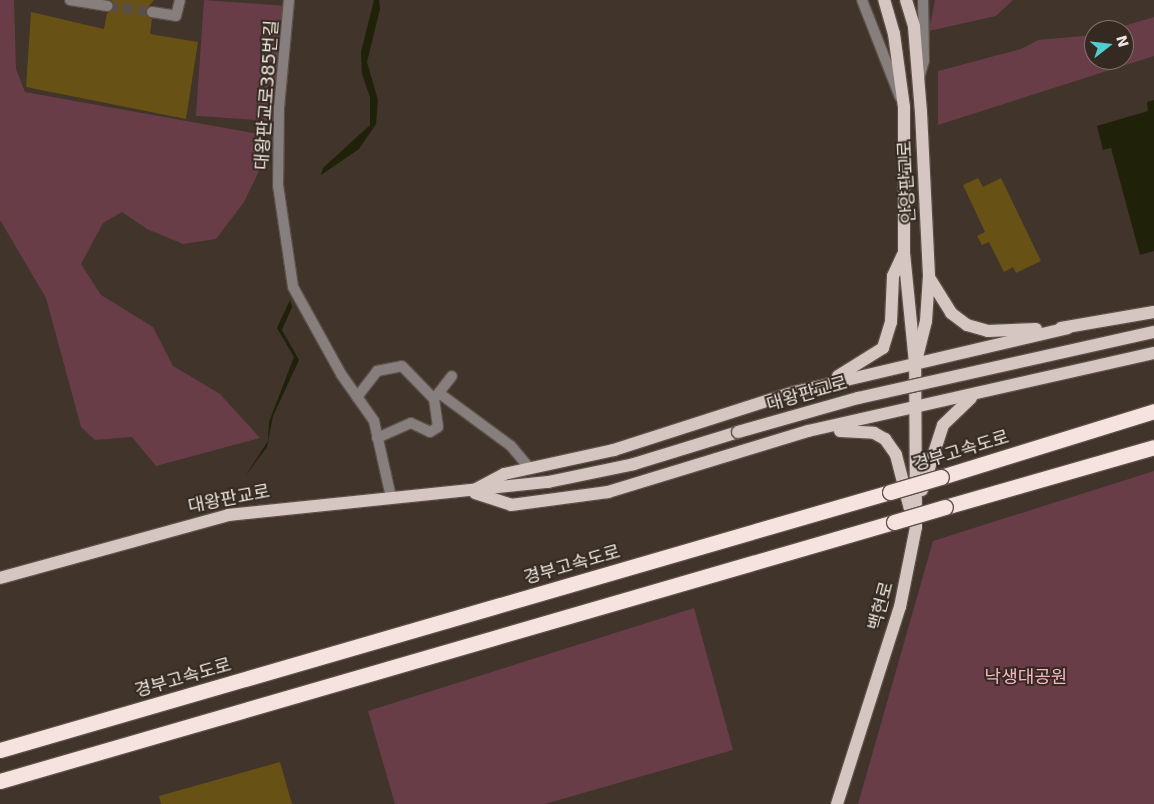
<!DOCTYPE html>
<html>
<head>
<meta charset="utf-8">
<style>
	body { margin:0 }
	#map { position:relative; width:1154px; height:804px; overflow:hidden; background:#40342b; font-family:"DejaVu Sans","Noto Sans KR",sans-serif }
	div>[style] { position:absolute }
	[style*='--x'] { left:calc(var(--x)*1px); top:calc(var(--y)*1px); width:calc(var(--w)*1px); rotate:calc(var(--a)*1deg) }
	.green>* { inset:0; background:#683d47; transform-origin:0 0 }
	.water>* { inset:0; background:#1f2209 }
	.building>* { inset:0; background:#685114 }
	.minor-tunnel>* { height:10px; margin-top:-5px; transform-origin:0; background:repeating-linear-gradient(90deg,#5a4f46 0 10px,transparent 0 15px) }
	.roads { filter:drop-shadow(1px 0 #5c5048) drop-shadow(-1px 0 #5c5048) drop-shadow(0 1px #5c5048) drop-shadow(0 -1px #5c5048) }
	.minor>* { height:10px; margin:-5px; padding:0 5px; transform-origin:5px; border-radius:5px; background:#877f7d }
	.major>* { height:12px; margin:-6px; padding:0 6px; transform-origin:6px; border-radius:6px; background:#d6c6c2 }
	.highway>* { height:15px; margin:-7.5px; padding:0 7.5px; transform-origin:7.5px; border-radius:7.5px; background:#f6e2de }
	.bridges { filter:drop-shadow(1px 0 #5c5048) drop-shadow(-1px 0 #5c5048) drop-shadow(0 1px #5c5048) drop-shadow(0 -1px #5c5048) }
	.major-bridge>* { height:12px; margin:-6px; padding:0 6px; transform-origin:6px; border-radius:6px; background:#d6c6c2 }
	.highway-bridge>* { height:15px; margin:-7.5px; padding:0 7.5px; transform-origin:7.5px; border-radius:7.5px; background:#f6e2de }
	span { translate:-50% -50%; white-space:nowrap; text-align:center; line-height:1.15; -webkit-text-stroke:4px #352a21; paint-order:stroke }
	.street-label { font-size:18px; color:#ede6e0 }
	.park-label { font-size:18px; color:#f9b6c5 }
	.north { position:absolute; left:1084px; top:20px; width:50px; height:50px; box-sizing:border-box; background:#352a21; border:1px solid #7f756d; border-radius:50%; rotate:74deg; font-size:14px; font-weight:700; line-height:20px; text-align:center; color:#ede6e0 }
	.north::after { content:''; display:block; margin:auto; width:18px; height:22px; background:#51ccd1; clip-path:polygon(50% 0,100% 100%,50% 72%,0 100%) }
</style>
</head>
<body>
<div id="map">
	<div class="green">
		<div style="clip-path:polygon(0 0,14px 0,16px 69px,25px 92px,264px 135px,260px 169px,244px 202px,216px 239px,183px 244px,147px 229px,122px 212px,103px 223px,81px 264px,101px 295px,153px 327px,173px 366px,220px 394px,260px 438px,156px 466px,132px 437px,95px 440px,81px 427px,46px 298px,0 220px)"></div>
		<div style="left:204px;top:0;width:81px;height:116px;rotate:4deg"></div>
		<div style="clip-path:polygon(935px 0,1013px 0,996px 16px,929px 31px)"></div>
		<div style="clip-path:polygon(1154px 17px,1154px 56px,938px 125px,938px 71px,1021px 49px,1038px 40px,1094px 35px,1094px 60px,1124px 60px,1124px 30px,1110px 30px)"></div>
		<div style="clip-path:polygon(1154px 471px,1154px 804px,858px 804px,933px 541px)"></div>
		<div style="clip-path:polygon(694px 608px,733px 750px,545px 804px,395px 804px,368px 711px)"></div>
	</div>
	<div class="water">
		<div style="clip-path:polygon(374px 0,379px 0,380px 9px,367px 62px,378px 100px,376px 124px,359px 149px,321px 175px,323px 168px,370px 125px,370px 97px,362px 74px,361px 52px)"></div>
		<div style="clip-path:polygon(1154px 100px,1154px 251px,1140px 255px,1111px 148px,1103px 150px,1097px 126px,1148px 111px,1147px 102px)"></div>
		<div style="clip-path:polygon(290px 300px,292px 307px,282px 330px,299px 360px,273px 416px,267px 447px,246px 475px,268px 441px,269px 422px,294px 357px,277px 328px)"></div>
	</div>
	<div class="building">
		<div style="clip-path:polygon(111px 0,154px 0,145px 11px,152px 19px,150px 34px,198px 42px,186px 119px,26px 87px,31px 12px,104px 29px,107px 13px,115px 8px)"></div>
		<div style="clip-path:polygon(978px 178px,983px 187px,1001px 178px,1041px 261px,1016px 273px,1013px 267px,1004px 272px,989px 242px,982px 245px,977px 236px,985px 232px,963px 185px)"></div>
		<div style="clip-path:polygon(280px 762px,292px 804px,161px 804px,159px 796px)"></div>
	</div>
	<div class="minor-tunnel">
		<div style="--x:108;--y:6;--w:44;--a:7.8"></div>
	</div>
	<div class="roads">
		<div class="minor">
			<div style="--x:70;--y:0;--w:38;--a:9"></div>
			<div style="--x:289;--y:0;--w:107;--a:95.3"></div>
			<div style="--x:279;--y:107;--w:78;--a:90.7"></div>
			<div style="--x:278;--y:185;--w:103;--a:81.6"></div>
			<div style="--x:293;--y:287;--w:99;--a:61.1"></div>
			<div style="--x:341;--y:374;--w:57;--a:54.9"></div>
			<div style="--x:374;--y:421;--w:78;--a:77.4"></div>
			<div style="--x:862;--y:0;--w:104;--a:68.6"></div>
			<div style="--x:152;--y:12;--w:24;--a:9"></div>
			<div style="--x:176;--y:16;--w:16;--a:-76"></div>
			<div style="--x:919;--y:78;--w:18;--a:-74"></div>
			<div style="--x:924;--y:61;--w:61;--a:-90.9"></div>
			<div style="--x:439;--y:393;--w:89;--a:36.4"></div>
			<div style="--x:511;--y:446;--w:30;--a:50"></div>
			<div style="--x:357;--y:397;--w:33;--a:-52"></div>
			<div style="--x:377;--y:371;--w:25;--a:-11"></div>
			<div style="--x:402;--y:366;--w:46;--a:45.9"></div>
			<div style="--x:377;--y:438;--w:37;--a:-24"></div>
			<div style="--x:411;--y:423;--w:21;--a:25"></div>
			<div style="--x:430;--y:432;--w:9;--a:-32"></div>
			<div style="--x:438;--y:427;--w:28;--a:-98"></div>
			<div style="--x:434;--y:399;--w:29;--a:-52"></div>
		</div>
		<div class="major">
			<div style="--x:906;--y:0;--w:28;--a:73"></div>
			<div style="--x:914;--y:27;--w:85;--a:85.3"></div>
			<div style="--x:921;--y:112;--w:164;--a:87.2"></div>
			<div style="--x:929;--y:276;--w:45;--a:93.8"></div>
			<div style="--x:926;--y:321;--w:36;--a:104"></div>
			<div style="--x:930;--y:279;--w:40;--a:58"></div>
			<div style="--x:951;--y:313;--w:20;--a:37"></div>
			<div style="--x:967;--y:325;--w:22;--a:16"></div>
			<div style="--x:988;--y:331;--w:48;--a:-2.4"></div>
			<div style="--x:1061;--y:328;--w:94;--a:-9.8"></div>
			<div style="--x:838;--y:376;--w:53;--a:-31.9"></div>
			<div style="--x:883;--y:348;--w:27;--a:-73"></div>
			<div style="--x:891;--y:322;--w:46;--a:-87.5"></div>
			<div style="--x:893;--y:276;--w:23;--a:-65"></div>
			<div style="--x:840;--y:431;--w:34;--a:3"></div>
			<div style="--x:874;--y:433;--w:13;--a:29"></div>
			<div style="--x:885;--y:439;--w:19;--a:55"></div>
			<div style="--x:896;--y:455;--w:64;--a:75.5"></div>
			<div style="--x:476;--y:489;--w:32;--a:-28"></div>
			<div style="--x:504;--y:474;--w:113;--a:-12.3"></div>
			<div style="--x:614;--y:450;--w:190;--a:-17.8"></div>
			<div style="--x:795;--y:392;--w:280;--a:-13.2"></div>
			<div style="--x:922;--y:490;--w:68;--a:-72.1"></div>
			<div style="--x:943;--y:425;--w:39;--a:-44"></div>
			<div style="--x:475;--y:493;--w:38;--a:18"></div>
			<div style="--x:511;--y:505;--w:98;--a:-7.6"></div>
			<div style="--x:608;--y:492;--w:209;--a:-17"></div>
			<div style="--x:808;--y:431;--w:355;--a:-12.7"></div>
			<div style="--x:0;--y:578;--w:237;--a:-15.4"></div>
			<div style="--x:228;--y:515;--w:322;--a:-5.9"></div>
			<div style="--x:548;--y:482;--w:88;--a:-11.8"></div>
			<div style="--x:634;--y:464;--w:109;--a:-17.1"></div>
			<div style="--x:837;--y:804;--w:207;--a:-72.3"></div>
			<div style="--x:900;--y:607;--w:82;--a:-78.7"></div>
			<div style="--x:916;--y:527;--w:164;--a:-90.3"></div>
			<div style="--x:915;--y:363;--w:111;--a:-95.7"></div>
			<div style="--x:904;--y:253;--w:146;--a:-90"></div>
			<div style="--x:904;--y:107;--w:74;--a:-97.8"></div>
			<div style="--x:894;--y:34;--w:35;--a:-106"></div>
		</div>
		<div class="highway">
			<div style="--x:941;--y:477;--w:223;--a:-17.2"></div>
			<div style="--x:945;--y:507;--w:217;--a:-16"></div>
			<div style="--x:0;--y:750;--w:927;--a:-16.17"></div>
			<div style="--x:0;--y:781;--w:931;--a:-16.16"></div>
		</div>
	</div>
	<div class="bridges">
		<div class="major-bridge">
			<div style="--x:738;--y:432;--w:125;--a:-15.8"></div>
			<div style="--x:858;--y:398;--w:303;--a:-12.6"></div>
		</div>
		<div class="highway-bridge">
			<div style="--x:890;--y:492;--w:53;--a:-16.4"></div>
			<div style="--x:894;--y:522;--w:53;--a:-16.4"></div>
		</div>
	</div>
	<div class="street-label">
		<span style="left:267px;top:95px;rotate:-86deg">대왕판교로385번길</span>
		<span style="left:907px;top:182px;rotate:-93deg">안양판교로</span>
		<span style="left:807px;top:394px;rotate:-16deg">대왕판교로</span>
		<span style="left:961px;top:451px;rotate:-17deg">경부고속도로</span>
		<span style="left:229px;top:499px;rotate:-11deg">대왕판교로</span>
		<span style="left:572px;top:565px;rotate:-16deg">경부고속도로</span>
		<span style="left:881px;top:606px;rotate:-75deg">백현로</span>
		<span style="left:183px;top:678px;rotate:-16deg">경부고속도로</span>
	</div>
	<div class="park-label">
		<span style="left:1026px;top:677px">낙생대공원</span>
	</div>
	<div class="north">N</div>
</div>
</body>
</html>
